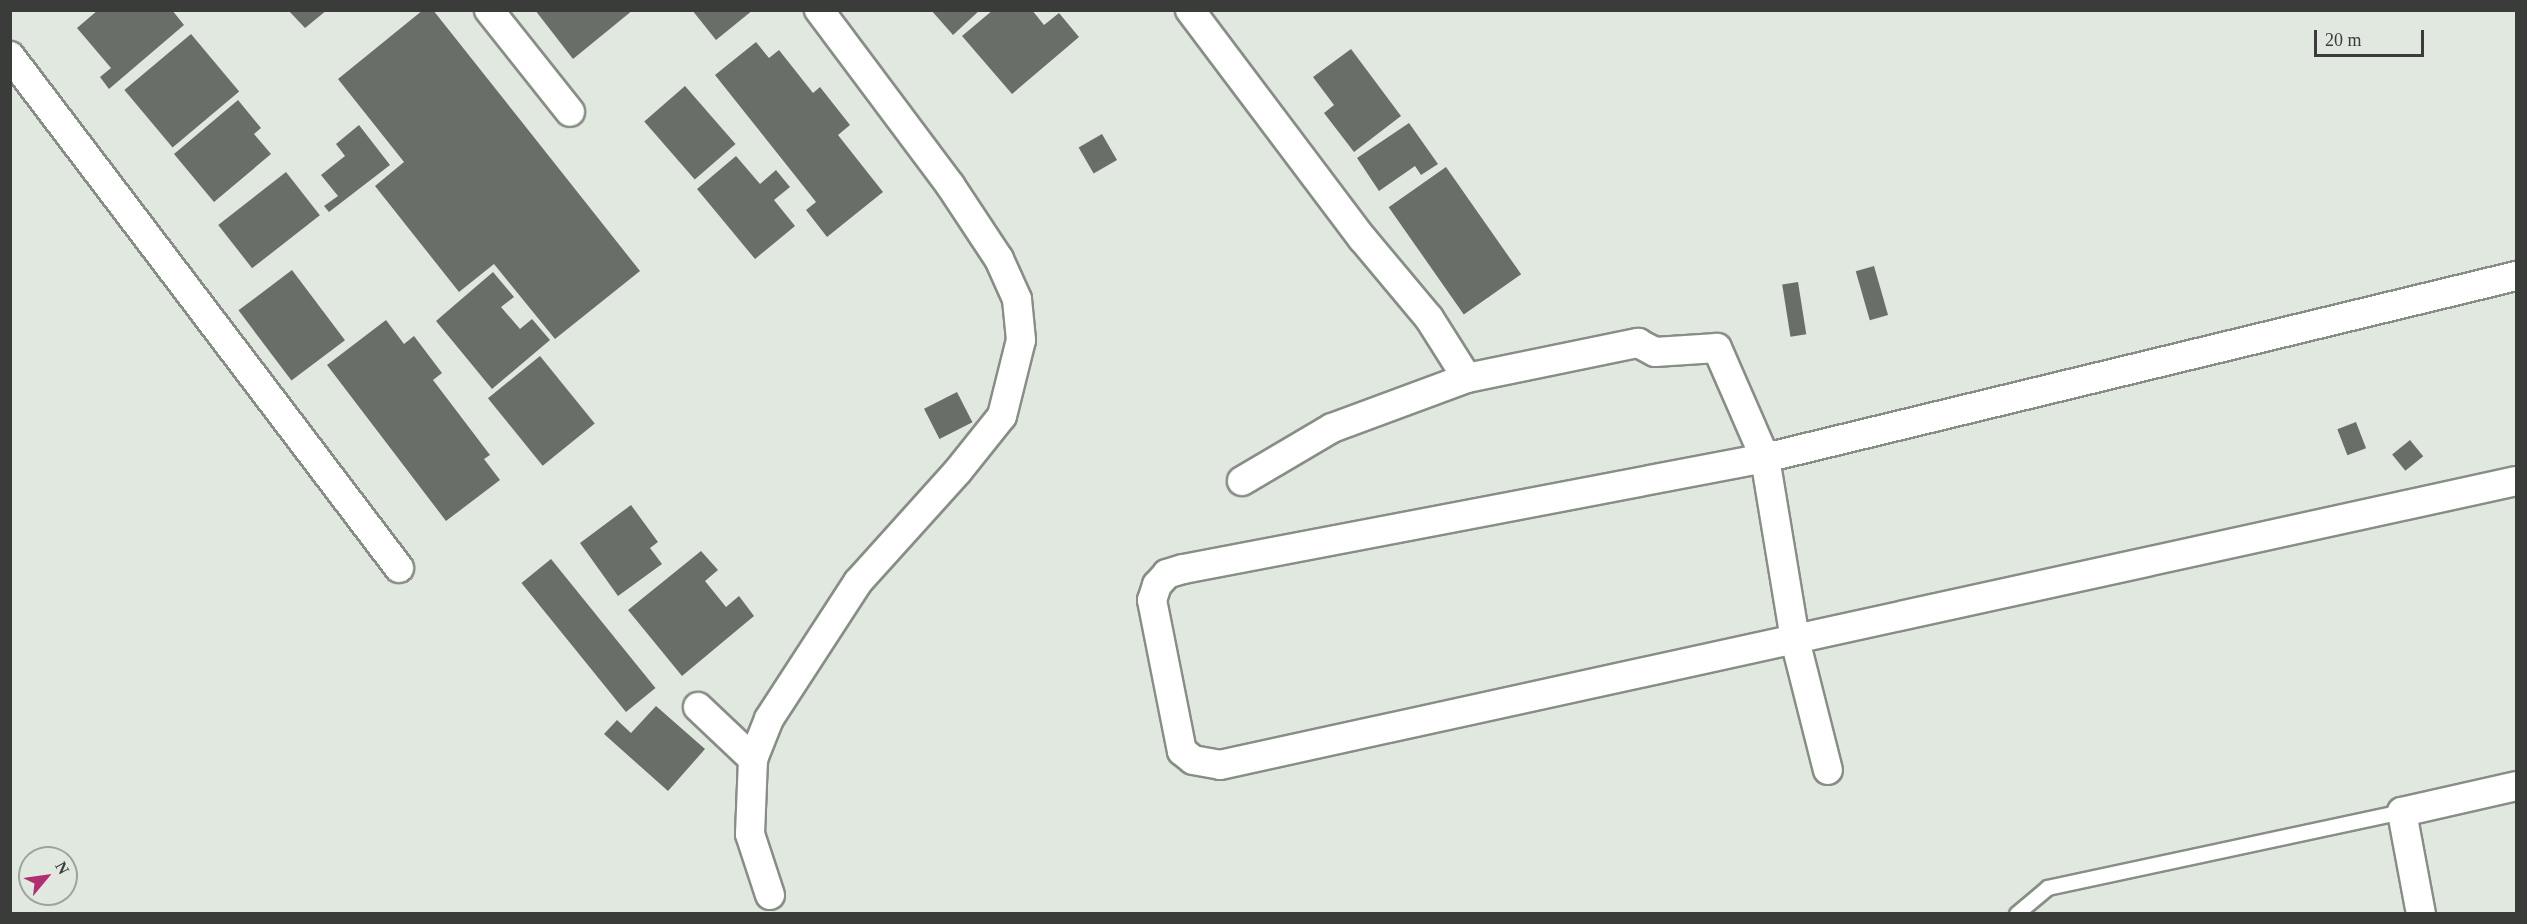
<!DOCTYPE html>
<html>
<head>
<meta charset="utf-8">
<style>
	body { margin:0 }
	#map { position:relative; width:2527px; height:924px; overflow:hidden; background:#e1e8e0; font-family:Georgia,serif }
	div>[style] { position:absolute }
	[style*='--x'] { left:calc(var(--x)*1px); top:calc(var(--y)*1px); width:calc(var(--w)*1px); rotate:calc(var(--a)*1deg) }
	.building>* { inset:0; background:#696f68; transform-origin:0 0 }
	.roads { filter:drop-shadow(2px 0 #878e86) drop-shadow(-2px 0 #878e86) drop-shadow(0 2px #878e86) drop-shadow(0 -2px #878e86) }
	.lane>* { height:14px; margin:-7px; padding:0 7px; transform-origin:7px; border-radius:7px; background:#fff }
	.street>* { height:28px; margin:-14px; padding:0 14px; transform-origin:14px; border-radius:14px; background:#fff }
	span { translate:-50% -50%; white-space:nowrap; text-align:center; line-height:1.15; -webkit-text-stroke:6px #e1e8e0; paint-order:stroke }
	.frame { position:absolute; inset:0; border:12px solid #393c39; pointer-events:none }
	.north { position:absolute; left:18px; top:846px; width:60px; height:60px; box-sizing:border-box; background:#e1e8e0; border:2px solid #9ea39d; border-radius:50%; rotate:61deg; font-size:16px; font-weight:700; line-height:24px; text-align:center; color:#393c39 }
	.north::after { content:''; display:block; margin:auto; width:21px; height:27px; background:#b12d74; clip-path:polygon(50% 0,100% 100%,50% 72%,0 100%) }
	.scale { position:absolute; left:2314px; top:30px; width:110px; height:27px; box-sizing:border-box; border:3px solid #393c39; border-top:0; padding-left:8px; font-size:18px; line-height:21px; white-space:nowrap; color:#393c39; -webkit-text-stroke:4px #e1e8e0; paint-order:stroke }
</style>
</head>
<body>
<div id="map">
	<div class="building">
		<div style="clip-path:polygon(98px 10px,172px 10px,184px 25px,109px 89px,100px 77px,111px 68px,77px 28px)"></div>
		<div style="clip-path:polygon(288px 10px,327px 10px,305px 28px)"></div>
		<div style="clip-path:polygon(423px 10px,433px 10px,640px 271px,555px 339px,494px 264px,459px 292px,375px 186px,404px 162px,338px 79px)"></div>
		<div style="clip-path:polygon(535px 10px,633px 10px,573px 59px)"></div>
		<div style="clip-path:polygon(692px 10px,753px 10px,716px 40px)"></div>
		<div style="clip-path:polygon(931px 10px,980px 10px,953px 35px)"></div>
		<div style="clip-path:polygon(993px 10px,1032px 10px,1044px 25px,1059px 13px,1079px 37px,1012px 94px,962px 36px)"></div>
		<div style="left:191px;top:34px;width:75px;height:87px;rotate:50deg"></div>
		<div style="clip-path:polygon(756px 42px,769px 58px,779px 50px,813px 93px,820px 87px,850px 125px,838px 135px,883px 192px,827px 237px,806px 210px,816px 202px,715px 75px)"></div>
		<div style="clip-path:polygon(1351px 49px,1401px 116px,1354px 152px,1324px 113px,1334px 105px,1313px 77px)"></div>
		<div style="left:685px;top:86px;width:77px;height:54px;rotate:49deg"></div>
		<div style="clip-path:polygon(238px 100px,261px 128px,254px 134px,271px 154px,214px 202px,174px 154px)"></div>
		<div style="clip-path:polygon(1409px 123px,1438px 164px,1421px 175px,1415px 166px,1379px 191px,1357px 158px)"></div>
		<div style="clip-path:polygon(359px 125px,390px 165px,329px 212px,324px 206px,338px 196px,321px 175px,345px 156px,336px 144px)"></div>
		<div style="left:1102px;top:134px;width:30px;height:27px;rotate:60deg"></div>
		<div style="clip-path:polygon(736px 156px,760px 184px,776px 170px,790px 187px,774px 200px,795px 226px,755px 259px,697px 189px)"></div>
		<div style="left:1446px;top:167px;width:131px;height:70px;rotate:55deg"></div>
		<div style="left:286px;top:172px;width:55px;height:86px;rotate:52deg"></div>
		<div style="left:1874px;top:266px;width:51px;height:19px;rotate:74deg"></div>
		<div style="left:292px;top:270px;width:88px;height:67px;rotate:53deg"></div>
		<div style="clip-path:polygon(493px 272px,514px 297px,501px 307px,520px 329px,532px 319px,550px 340px,492px 389px,436px 321px)"></div>
		<div style="left:1798px;top:282px;width:53px;height:16px;rotate:81deg"></div>
		<div style="clip-path:polygon(386px 320px,404px 344px,414px 336px,442px 373px,433px 380px,490px 455px,484px 459px,500px 480px,446px 521px,327px 365px)"></div>
		<div style="left:540px;top:356px;width:87px;height:67px;rotate:51deg"></div>
		<div style="left:957px;top:392px;width:34px;height:37px;rotate:63deg"></div>
		<div style="left:2356px;top:422px;width:28px;height:20px;rotate:69deg"></div>
		<div style="left:2410px;top:440px;width:21px;height:23px;rotate:51deg"></div>
		<div style="clip-path:polygon(631px 505px,658px 542px,650px 548px,662px 564px,618px 596px,580px 543px)"></div>
		<div style="clip-path:polygon(701px 551px,718px 570px,705px 581px,726px 607px,739px 596px,754px 616px,682px 676px,628px 610px)"></div>
		<div style="left:551px;top:559px;width:166px;height:38px;rotate:51deg"></div>
		<div style="clip-path:polygon(656px 706px,705px 749px,668px 791px,604px 734px,617px 720px,631px 733px)"></div>
	</div>
	<div class="roads">
		<div class="lane">
			<div style="--x:2017;--y:914;--w:40;--a:-40"></div>
			<div style="--x:2048;--y:888;--w:362;--a:-12.1"></div>
		</div>
		<div class="street">
			<div style="--x:489;--y:10;--w:130;--a:51.5"></div>
			<div style="--x:1190;--y:10;--w:286;--a:53"></div>
			<div style="--x:1362;--y:238;--w:104;--a:50.1"></div>
			<div style="--x:1429;--y:318;--w:71;--a:57.7"></div>
			<div style="--x:10;--y:56;--w:643;--a:52.77"></div>
			<div style="--x:2516;--y:276;--w:773;--a:166.38"></div>
			<div style="--x:1765;--y:458;--w:592;--a:169.2"></div>
			<div style="--x:1183;--y:569;--w:17;--a:163"></div>
			<div style="--x:1167;--y:574;--w:15;--a:132"></div>
			<div style="--x:1157;--y:585;--w:16;--a:108"></div>
			<div style="--x:1152;--y:600;--w:154;--a:78.8"></div>
			<div style="--x:1182;--y:751;--w:14;--a:39"></div>
			<div style="--x:1193;--y:760;--w:27;--a:10"></div>
			<div style="--x:1220;--y:765;--w:1327;--a:-12.36"></div>
			<div style="--x:1242;--y:481;--w:104;--a:-30.5"></div>
			<div style="--x:1332;--y:428;--w:144;--a:-20.3"></div>
			<div style="--x:1467;--y:378;--w:175;--a:-11.6"></div>
			<div style="--x:1638;--y:343;--w:19;--a:28"></div>
			<div style="--x:1655;--y:352;--w:62;--a:-3.7"></div>
			<div style="--x:1717;--y:348;--w:120;--a:66.4"></div>
			<div style="--x:1765;--y:458;--w:184;--a:80.6"></div>
			<div style="--x:1795;--y:640;--w:134;--a:75.8"></div>
			<div style="--x:698;--y:707;--w:76;--a:43.4"></div>
			<div style="--x:770;--y:895;--w:64;--a:-108.2"></div>
			<div style="--x:750;--y:834;--w:75;--a:-87.7"></div>
			<div style="--x:753;--y:759;--w:43;--a:-68.2"></div>
			<div style="--x:769;--y:719;--w:163;--a:-57"></div>
			<div style="--x:858;--y:582;--w:149;--a:-48"></div>
			<div style="--x:958;--y:471;--w:70;--a:-51.3"></div>
			<div style="--x:1002;--y:416;--w:78;--a:-76"></div>
			<div style="--x:1021;--y:340;--w:41;--a:-95.6"></div>
			<div style="--x:1017;--y:299;--w:44;--a:-114.2"></div>
			<div style="--x:999;--y:259;--w:89;--a:-123.5"></div>
			<div style="--x:950;--y:185;--w:219;--a:-126.8"></div>
			<div style="--x:2421;--y:914;--w:104;--a:-100.6"></div>
			<div style="--x:2402;--y:812;--w:117;--a:-12.8"></div>
		</div>
	</div>
	<div class="frame"></div>
	<div class="north">N</div>
	<div class="scale">20 m</div>
</div>
</body>
</html>
